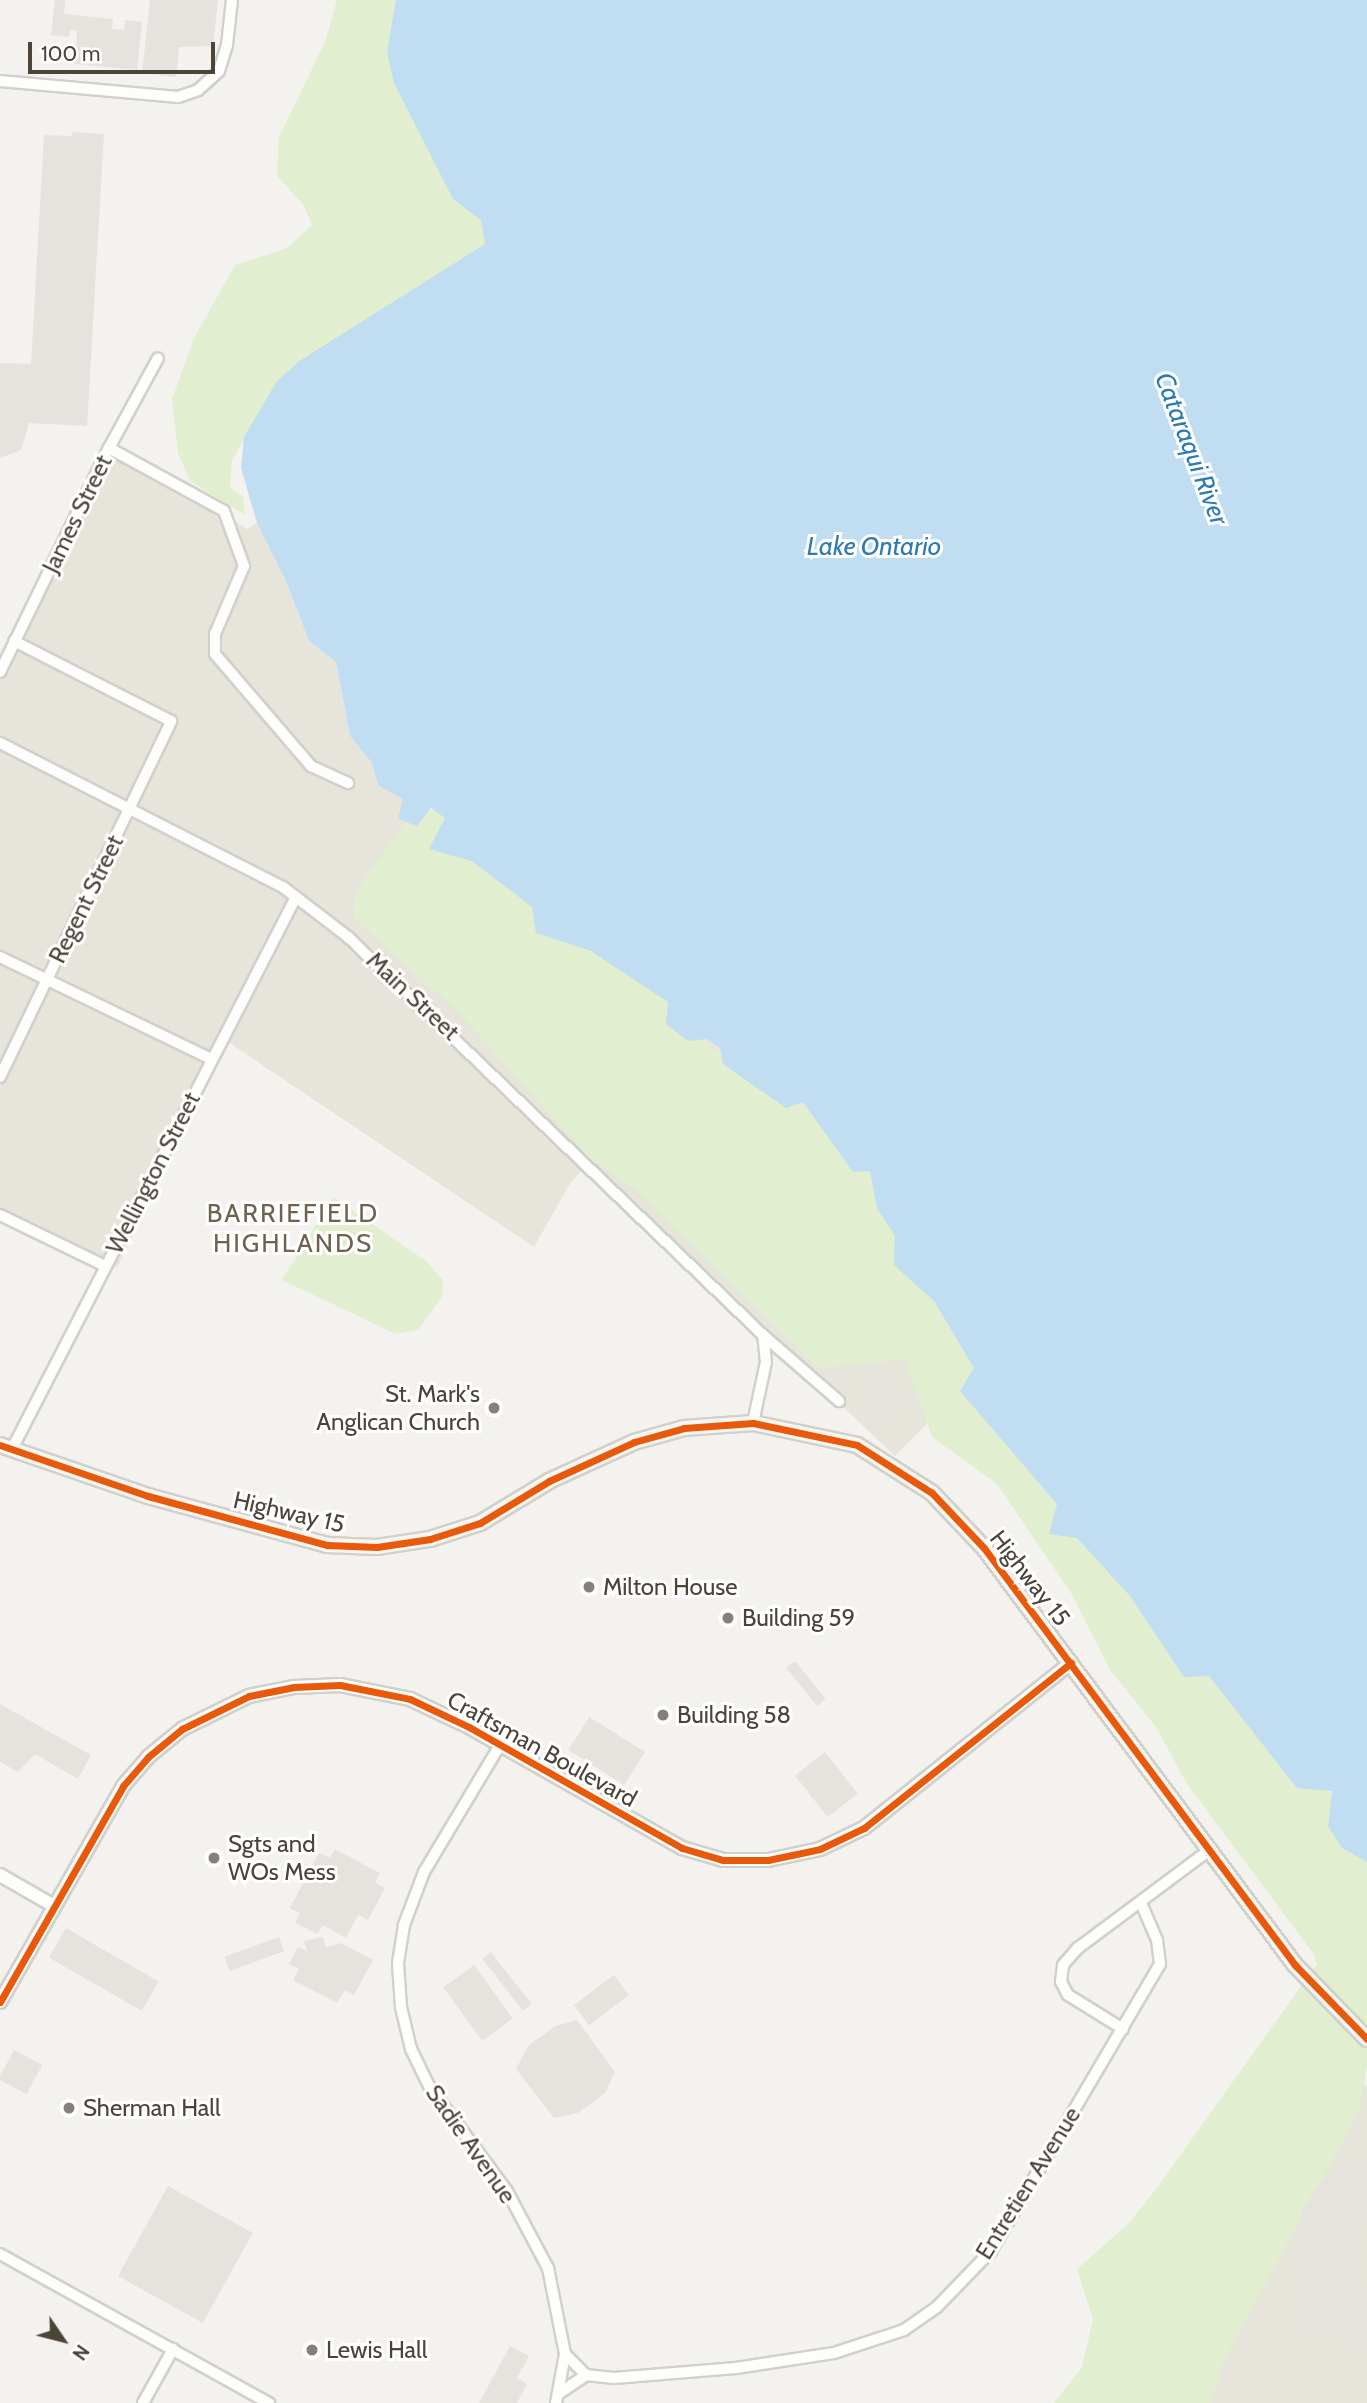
<!DOCTYPE html>
<html>
<head>
<meta charset="utf-8">
<style>
	body { margin:0 }
	#map { position:relative; width:1367px; height:2403px; overflow:hidden; background:#f4f2ee; font-family:Cabin,sans-serif }
	div>[style] { position:absolute }
	[style*='--x'] { left:calc(var(--x)*1px); top:calc(var(--y)*1px); width:calc(var(--w)*1px); rotate:calc(var(--a)*1deg) }
	.residential>* { inset:0; background:#e7e4dc }
	.industrial>* { inset:0; background:#e6e2de; transform-origin:0 0 }
	.green>* { inset:0; background:#e1eecf }
	.parking>* { inset:0; background:#e6e3df; transform-origin:0 0 }
	.water>* { inset:0; background:#c0ddf1 }
	.roads { filter:drop-shadow(2px 0 #d2d0cb) drop-shadow(-2px 0 #d2d0cb) drop-shadow(0 2px #d2d0cb) drop-shadow(0 -2px #d2d0cb) }
	.minor>* { height:10px; margin:-5px; padding:0 5px; transform-origin:5px; border-radius:5px; background:#fdfdfc }
	.tertiary>* { height:12px; margin:-6px; padding:0 6px; transform-origin:6px; border-radius:6px; background:#fdfdfc }
	.secondary>* { height:14px; margin:-7px; padding:0 7px; transform-origin:7px; border-radius:7px; background:#f7f6f1 }
	.cycleway>* { height:7px; margin:-3.5px; padding:0 3.5px; transform-origin:3.5px; border-radius:3.5px; background:#e8590c }
	.dots>* { width:19px; height:19px; translate:-50% -50%; box-sizing:border-box; border:4px solid #fff; border-radius:50% }
	span { translate:-50% -50%; white-space:nowrap; text-align:center; line-height:1.15; -webkit-text-stroke:6px #fff; paint-order:stroke }
	.street-label { font-size:24px; color:#4b4439 }
	.poi-label { font-size:24px; color:#4b4439 }
	.right { translate:-100% -50%; text-align:right }
	.left { translate:0 -50%; text-align:left }
	.water-label { font-size:26px; color:#2e7ab2; font-style:italic }
	.neighbourhood-label { font-size:26px; color:#6e6250; letter-spacing:2px }
	.north { position:absolute; left:28px; top:2305px; width:70px; height:70px; -webkit-text-stroke:5px #fff; paint-order:stroke; rotate:125deg; font-size:19px; font-weight:700; line-height:28px; text-align:center; color:#4b4439 }
	.north::after { content:''; display:block; margin:auto; width:24px; height:32px; background:#4b4439; clip-path:polygon(50% 0,100% 100%,50% 72%,0 100%) }
	.scale { position:absolute; left:28px; top:42px; width:187px; height:32px; box-sizing:border-box; border:4px solid #4b4439; border-top:0; padding-left:9px; font-size:21px; line-height:24px; white-space:nowrap; color:#4b4439; -webkit-text-stroke:5px #fff; paint-order:stroke }
</style>
</head>
<body>
<div id="map">
	<div class="residential">
		<div style="clip-path:polygon(108px 451px,170px 480px,247px 529px,257px 523px,286px 581px,309px 641px,336px 662px,350px 736px,372px 763px,378px 785px,446px 818px,472px 861px,532px 907px,536px 933px,591px 951px,668px 1002px,688px 1041px,707px 1039px,720px 1048px,960px 1391px,895px 1456px,587px 1165px,571px 1182px,534px 1247px,228px 1042px,117px 1268px,0 1210px,0 672px)"></div>
		<div style="clip-path:polygon(1354px 2076px,1367px 2087px,1367px 2403px,1181px 2403px)"></div>
	</div>
	<div class="industrial">
		<div style="left:886px;top:1376px;width:30px;height:34px;rotate:46deg"></div>
	</div>
	<div class="green">
		<div style="clip-path:polygon(337px 0,409px 0,496px 218px,497px 257px,264px 406px,232px 460px,230px 487px,243px 497px,245px 515px,190px 481px,178px 453px,172px 399px,194px 338px,235px 265px,287px 248px,312px 225px,303px 204px,277px 176px,279px 137px,325px 42px)"></div>
		<div style="clip-path:polygon(468px 808px,489px 877px,555px 905px,586px 949px,653px 972px,711px 1048px,745px 1059px,835px 1102px,1297px 1761px,1343px 1804px,1367px 1862px,1367px 2067px,1359px 2111px,1222px 2364px,1211px 2403px,1054px 2403px,1082px 2367px,1093px 2319px,1077px 2269px,1129px 2223px,1156px 2189px,1317px 1964px,1313px 1953px,1187px 1784px,1156px 1727px,1110px 1670px,1071px 1593px,997px 1484px,932px 1437px,905px 1360px,818px 1368px,634px 1188px,587px 1156px,455px 1008px,354px 919px,354px 898px,362px 882px,414px 811px)"></div>
		<div style="clip-path:polygon(333px 1197px,426px 1261px,443px 1280px,442px 1297px,418px 1330px,396px 1334px,282px 1280px)"></div>
	</div>
	<div class="parking">
		<div style="clip-path:polygon(55px 0,65px 0,64px 14px,113px 19px,112px 29px,124px 30px,125px 20px,142px 22px,137px 70px,75px 64px,77px 31px,70px 30px,69px 37px,51px 35px)"></div>
		<div style="clip-path:polygon(150px 0,218px 0,213px 46px,179px 47px,176px 77px,142px 73px)"></div>
		<div style="clip-path:polygon(72px 132px,104px 134px,87px 426px,29px 423px,21px 450px,0 458px,0 363px,31px 364px,44px 135px,72px 136px)"></div>
		<div style="left:795px;top:1661px;width:49px;height:11px;rotate:51deg"></div>
		<div style="clip-path:polygon(0 1704px,91px 1755px,78px 1779px,35px 1754px,18px 1772px,0 1762px)"></div>
		<div style="left:589px;top:1717px;width:66px;height:39px;rotate:32deg"></div>
		<div style="left:825px;top:1752px;width:53px;height:38px;rotate:52deg"></div>
		<div style="clip-path:polygon(335px 1849px,380px 1873px,375px 1882px,385px 1888px,368px 1920px,358px 1915px,346px 1938px,323px 1925px,317px 1934px,295px 1923px,300px 1913px,290px 1908px,319px 1853px,330px 1858px)"></div>
		<div style="left:66px;top:1928px;width:107px;height:34px;rotate:30deg"></div>
		<div style="left:279px;top:1937px;width:15px;height:58px;rotate:70deg"></div>
		<div style="clip-path:polygon(323px 1937px,326px 1947px,341px 1943px,373px 1960px,354px 1995px,345px 1990px,337px 2003px,293px 1980px,299px 1969px,289px 1964px,298px 1947px,307px 1951px,304px 1941px)"></div>
		<div style="left:491px;top:1952px;width:66px;height:11px;rotate:52deg"></div>
		<div style="left:474px;top:1965px;width:66px;height:38px;rotate:54deg"></div>
		<div style="left:614px;top:1975px;width:25px;height:50px;rotate:53deg"></div>
		<div style="clip-path:polygon(577px 2020px,615px 2072px,605px 2093px,578px 2113px,554px 2118px,516px 2069px,528px 2046px,555px 2026px)"></div>
		<div style="left:14px;top:2050px;width:32px;height:33px;rotate:28deg"></div>
		<div style="clip-path:polygon(1351px 2161px,1367px 2163px,1367px 2222px,1358px 2222px,1367px 2353px,1334px 2329px,1298px 2327px,1302px 2212px,1319px 2183px)"></div>
		<div style="left:168px;top:2186px;width:97px;height:103px;rotate:29deg"></div>
		<div style="clip-path:polygon(510px 2346px,529px 2356px,517px 2378px,527px 2384px,517px 2403px,479px 2403px)"></div>
	</div>
	<div class="water">
		<div style="clip-path:polygon(396px 0,1367px 0,1367px 1862px,1342px 1848px,1328px 1826px,1332px 1791px,1297px 1788px,1209px 1676px,1184px 1677px,1130px 1596px,1077px 1538px,1049px 1534px,1057px 1504px,960px 1391px,974px 1368px,934px 1301px,894px 1265px,895px 1236px,877px 1208px,870px 1171px,853px 1172px,803px 1102px,786px 1108px,723px 1064px,720px 1048px,707px 1039px,688px 1041px,666px 1024px,668px 1002px,591px 951px,536px 933px,532px 907px,472px 861px,429px 849px,445px 818px,431px 808px,417px 826px,398px 819px,403px 799px,378px 785px,372px 763px,350px 736px,336px 662px,309px 641px,286px 581px,257px 523px,241px 468px,244px 437px,277px 381px,301px 360px,485px 244px,481px 220px,453px 199px,394px 83px,387px 52px)"></div>
	</div>
	<div class="roads">
		<div class="minor">
			<div style="--x:0;--y:81;--w:179;--a:5.1"></div>
			<div style="--x:178;--y:97;--w:21;--a:-19"></div>
			<div style="--x:198;--y:90;--w:28;--a:-42"></div>
			<div style="--x:219;--y:71;--w:27;--a:-73"></div>
			<div style="--x:227;--y:45;--w:45;--a:-83.7"></div>
			<div style="--x:109;--y:448;--w:131;--a:28.7"></div>
			<div style="--x:224;--y:511;--w:59;--a:70"></div>
			<div style="--x:244;--y:566;--w:74;--a:113.1"></div>
			<div style="--x:215;--y:634;--w:20;--a:90"></div>
			<div style="--x:215;--y:654;--w:148;--a:49.4"></div>
			<div style="--x:311;--y:766;--w:41;--a:24.7"></div>
			<div style="--x:0;--y:672;--w:249;--a:-64.1"></div>
			<div style="--x:109;--y:448;--w:102;--a:-61.4"></div>
			<div style="--x:0;--y:743;--w:318;--a:27"></div>
			<div style="--x:283;--y:887;--w:82;--a:37.6"></div>
			<div style="--x:348;--y:937;--w:575;--a:43.8"></div>
			<div style="--x:763;--y:1335;--w:101;--a:41"></div>
			<div style="--x:0;--y:957;--w:234;--a:25.8"></div>
			<div style="--x:0;--y:1077;--w:395;--a:-64.3"></div>
			<div style="--x:171;--y:721;--w:176;--a:-153"></div>
			<div style="--x:0;--y:1215;--w:117;--a:25.9"></div>
			<div style="--x:753;--y:1423;--w:62;--a:-78"></div>
			<div style="--x:766;--y:1362;--w:27;--a:-96"></div>
			<div style="--x:12;--y:1449;--w:621;--a:-62.77"></div>
			<div style="--x:500;--y:1745;--w:148;--a:120.9"></div>
			<div style="--x:424;--y:1872;--w:57;--a:110.7"></div>
			<div style="--x:404;--y:1925;--w:39;--a:99"></div>
			<div style="--x:398;--y:1964;--w:43;--a:86"></div>
			<div style="--x:401;--y:2007;--w:43;--a:76.6"></div>
			<div style="--x:411;--y:2049;--w:41;--a:64.1"></div>
			<div style="--x:429;--y:2086;--w:131;--a:53.4"></div>
			<div style="--x:507;--y:2191;--w:87;--a:62"></div>
			<div style="--x:548;--y:2268;--w:88;--a:78.8"></div>
			<div style="--x:565;--y:2354;--w:50;--a:100.4"></div>
			<div style="--x:1123;--y:2029;--w:65;--a:-148.3"></div>
			<div style="--x:1068;--y:1995;--w:15;--a:-118"></div>
			<div style="--x:1061;--y:1982;--w:17;--a:-83"></div>
			<div style="--x:1063;--y:1965;--w:23;--a:-49"></div>
			<div style="--x:1078;--y:1948;--w:166;--a:-36.7"></div>
			<div style="--x:0;--y:2254;--w:308;--a:29"></div>
			<div style="--x:565;--y:2354;--w:30;--a:45"></div>
			<div style="--x:586;--y:2375;--w:28;--a:6"></div>
			<div style="--x:614;--y:2378;--w:122;--a:-4.7"></div>
			<div style="--x:736;--y:2368;--w:99;--a:-8.7"></div>
			<div style="--x:834;--y:2353;--w:74;--a:-18.2"></div>
			<div style="--x:904;--y:2330;--w:40;--a:-34.9"></div>
			<div style="--x:937;--y:2307;--w:78;--a:-46"></div>
			<div style="--x:991;--y:2251;--w:333;--a:-59.5"></div>
			<div style="--x:1160;--y:1964;--w:24;--a:-97"></div>
			<div style="--x:1157;--y:1940;--w:40;--a:-113.4"></div>
			<div style="--x:558;--y:2394;--w:34;--a:-34"></div>
			<div style="--x:143;--y:2403;--w:62;--a:-60.9"></div>
		</div>
		<div class="tertiary">
			<div style="--x:0;--y:1875;--w:62;--a:29.9"></div>
			<div style="--x:0;--y:2002;--w:249;--a:-60.3"></div>
			<div style="--x:123;--y:1786;--w:38;--a:-49"></div>
			<div style="--x:148;--y:1757;--w:44;--a:-39.5"></div>
			<div style="--x:182;--y:1729;--w:75;--a:-26.2"></div>
			<div style="--x:249;--y:1696;--w:46;--a:-11.3"></div>
			<div style="--x:294;--y:1687;--w:46;--a:-2.5"></div>
			<div style="--x:340;--y:1685;--w:71;--a:11.3"></div>
			<div style="--x:410;--y:1699;--w:65;--a:25.4"></div>
			<div style="--x:469;--y:1727;--w:245;--a:29.6"></div>
			<div style="--x:682;--y:1848;--w:43;--a:16.3"></div>
			<div style="--x:723;--y:1860;--w:45;--a:0"></div>
			<div style="--x:768;--y:1860;--w:53;--a:-11.9"></div>
			<div style="--x:820;--y:1849;--w:49;--a:-25.5"></div>
			<div style="--x:864;--y:1828;--w:265;--a:-38.6"></div>
		</div>
		<div class="secondary">
			<div style="--x:0;--y:1445;--w:157;--a:19"></div>
			<div style="--x:148;--y:1496;--w:186;--a:15.3"></div>
			<div style="--x:327;--y:1545;--w:50;--a:2.3"></div>
			<div style="--x:377;--y:1547;--w:54;--a:-8.6"></div>
			<div style="--x:430;--y:1539;--w:52;--a:-17.7"></div>
			<div style="--x:480;--y:1523;--w:81;--a:-31.3"></div>
			<div style="--x:549;--y:1481;--w:94;--a:-24.6"></div>
			<div style="--x:634;--y:1442;--w:52;--a:-15.6"></div>
			<div style="--x:684;--y:1428;--w:69;--a:-4.1"></div>
			<div style="--x:753;--y:1423;--w:106;--a:11.9"></div>
			<div style="--x:857;--y:1445;--w:89;--a:32.6"></div>
			<div style="--x:932;--y:1493;--w:76;--a:46.6"></div>
			<div style="--x:984;--y:1548;--w:520;--a:53.28"></div>
			<div style="--x:1295;--y:1965;--w:103;--a:45.8"></div>
		</div>
	</div>
	<div class="cycleway">
		<div style="--x:0;--y:1445;--w:157;--a:19"></div>
		<div style="--x:148;--y:1496;--w:186;--a:15.3"></div>
		<div style="--x:327;--y:1545;--w:50;--a:2.3"></div>
		<div style="--x:377;--y:1547;--w:54;--a:-8.6"></div>
		<div style="--x:430;--y:1539;--w:52;--a:-17.7"></div>
		<div style="--x:480;--y:1523;--w:81;--a:-31.3"></div>
		<div style="--x:549;--y:1481;--w:94;--a:-24.6"></div>
		<div style="--x:634;--y:1442;--w:52;--a:-15.6"></div>
		<div style="--x:684;--y:1428;--w:69;--a:-4.1"></div>
		<div style="--x:753;--y:1423;--w:106;--a:11.9"></div>
		<div style="--x:857;--y:1445;--w:89;--a:32.6"></div>
		<div style="--x:932;--y:1493;--w:76;--a:46.6"></div>
		<div style="--x:984;--y:1548;--w:520;--a:53.28"></div>
		<div style="--x:1295;--y:1965;--w:103;--a:45.8"></div>
		<div style="--x:0;--y:2002;--w:249;--a:-60.3"></div>
		<div style="--x:123;--y:1786;--w:38;--a:-49"></div>
		<div style="--x:148;--y:1757;--w:44;--a:-39.5"></div>
		<div style="--x:182;--y:1729;--w:75;--a:-26.2"></div>
		<div style="--x:249;--y:1696;--w:46;--a:-11.3"></div>
		<div style="--x:294;--y:1687;--w:46;--a:-2.5"></div>
		<div style="--x:340;--y:1685;--w:71;--a:11.3"></div>
		<div style="--x:410;--y:1699;--w:65;--a:25.4"></div>
		<div style="--x:469;--y:1727;--w:245;--a:29.6"></div>
		<div style="--x:682;--y:1848;--w:43;--a:16.3"></div>
		<div style="--x:723;--y:1860;--w:45;--a:0"></div>
		<div style="--x:768;--y:1860;--w:53;--a:-11.9"></div>
		<div style="--x:820;--y:1849;--w:49;--a:-25.5"></div>
		<div style="--x:864;--y:1828;--w:265;--a:-38.6"></div>
	</div>
	<div class="dots">
		<div style="left:494px;top:1408px;background:#868178"></div>
		<div style="left:589px;top:1587px;background:#868178"></div>
		<div style="left:728px;top:1618px;background:#868178"></div>
		<div style="left:663px;top:1715px;background:#868178"></div>
		<div style="left:214px;top:1858px;background:#868178"></div>
		<div style="left:69px;top:2108px;background:#868178"></div>
		<div style="left:312px;top:2350px;background:#868178"></div>
	</div>
	<div class="street-label">
		<span style="left:77px;top:514px;rotate:-64deg">James Street</span>
		<span style="left:86px;top:899px;rotate:-64deg">Regent Street</span>
		<span style="left:413px;top:996px;rotate:43deg">Main Street</span>
		<span style="left:153px;top:1173px;rotate:-63deg">Wellington Street</span>
		<span style="left:289px;top:1512px;rotate:13deg">Highway 15</span>
		<span style="left:1030px;top:1578px;rotate:52deg">Highway 15</span>
		<span style="left:542px;top:1749px;rotate:29deg">Craftsman Boulevard</span>
		<span style="left:471px;top:2144px;rotate:55deg">Sadie Avenue</span>
		<span style="left:1028px;top:2183px;rotate:-58deg">Entretien Avenue</span>
	</div>
	<div class="poi-label">
		<span class="right" style="left:480px;top:1408px">St. Mark's<br>Anglican Church</span>
		<span class="left" style="left:603px;top:1587px">Milton House</span>
		<span class="left" style="left:742px;top:1618px">Building 59</span>
		<span class="left" style="left:677px;top:1715px">Building 58</span>
		<span class="left" style="left:228px;top:1858px">Sgts and<br>WOs Mess</span>
		<span class="left" style="left:83px;top:2108px">Sherman Hall</span>
		<span class="left" style="left:326px;top:2350px">Lewis Hall</span>
	</div>
	<div class="water-label">
		<span style="left:1191px;top:449px;rotate:69deg">Cataraqui River</span>
		<span style="left:874px;top:547px">Lake Ontario</span>
	</div>
	<div class="neighbourhood-label">
		<span style="left:293px;top:1229px">BARRIEFIELD<br>HIGHLANDS</span>
	</div>
	<div class="north">N</div>
	<div class="scale">100 m</div>
</div>
</body>
</html>
